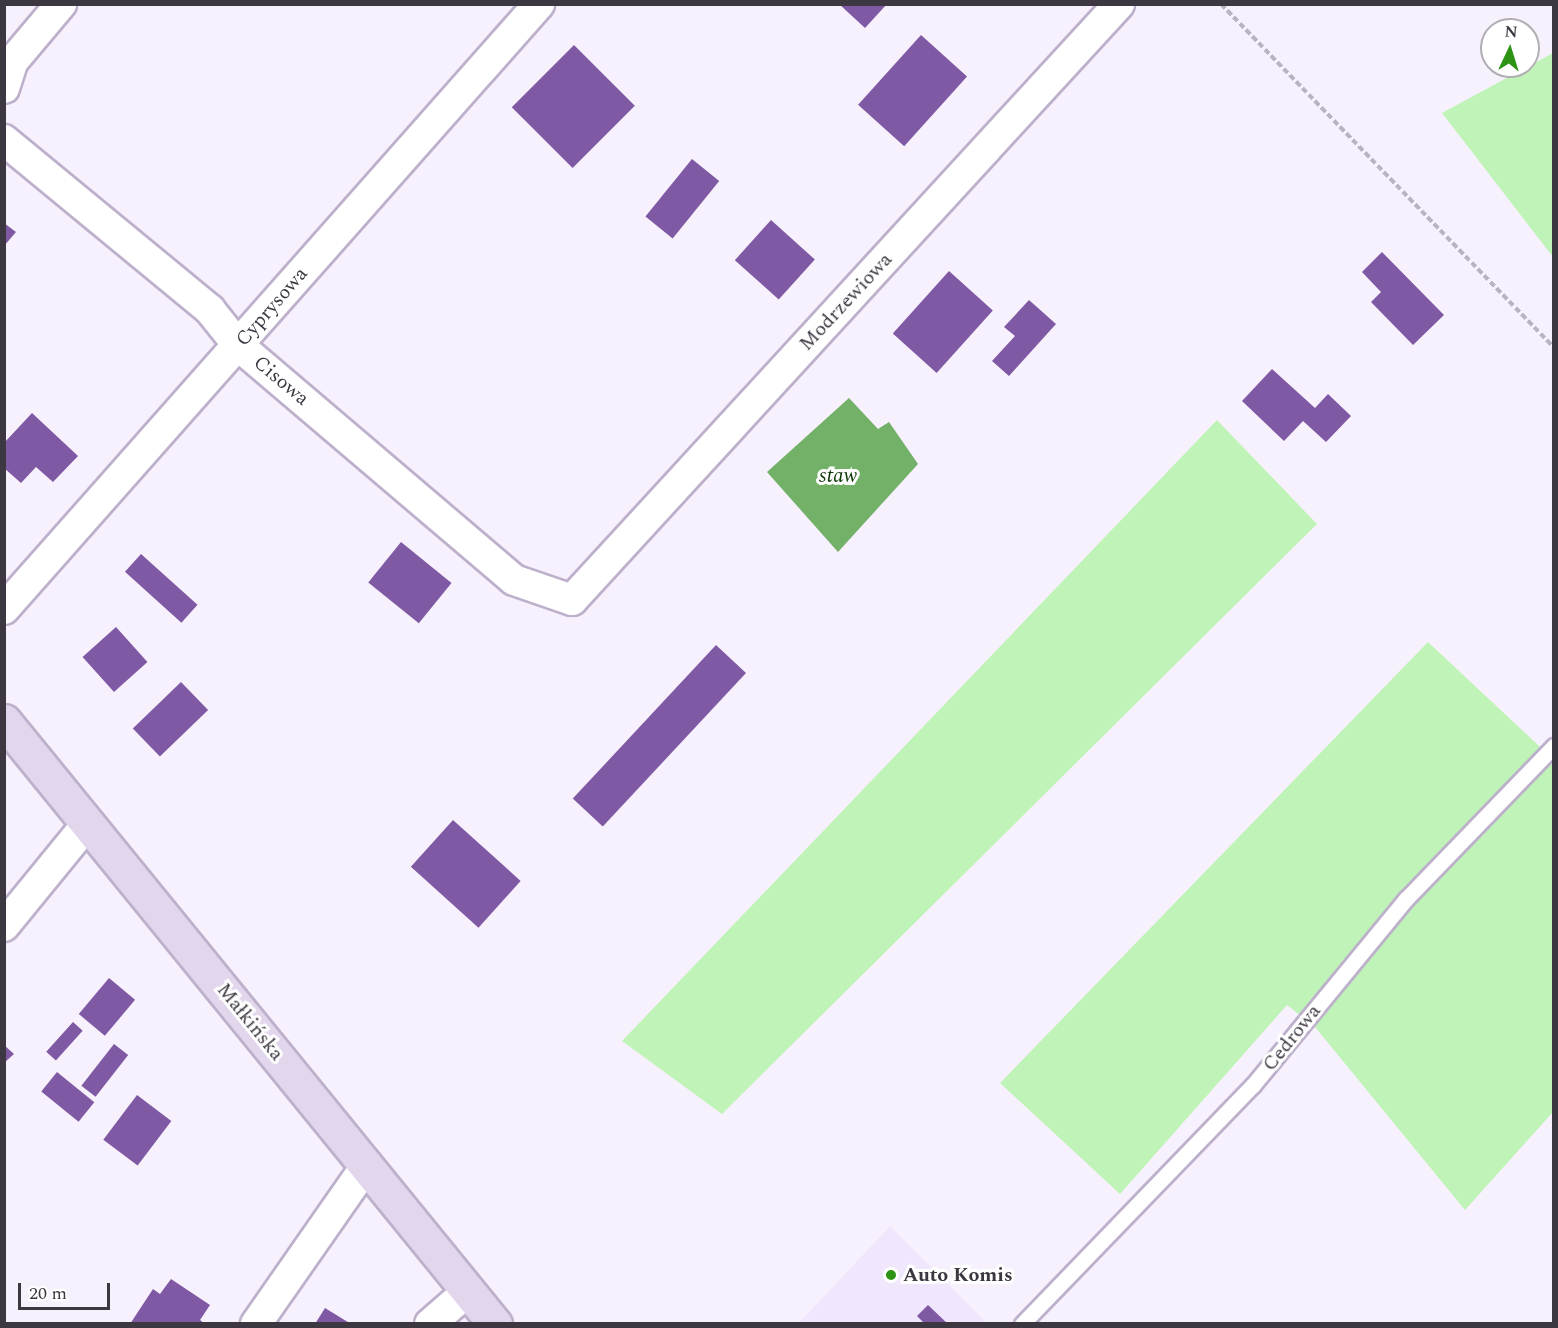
<!DOCTYPE html>
<html>
<head>
<meta charset="utf-8">
<style>
	body { margin:0 }
	#map { position:relative; width:1558px; height:1328px; overflow:hidden; background:#f6f1fc; font-family:Spectral,serif }
	div>[style] { position:absolute }
	[style*='--x'] { left:calc(var(--x)*1px); top:calc(var(--y)*1px); width:calc(var(--w)*1px); rotate:calc(var(--a)*1deg) }
	.built>* { inset:0; background:#f1e7fc }
	.green>* { inset:0; background:#c0f3b7 }
	.water>* { inset:0; background:#73b068 }
	.building>* { inset:0; background:#8059a4; transform-origin:0 0 }
	.path>* { height:4px; margin-top:-2px; transform-origin:0; background:repeating-linear-gradient(90deg,#b9b4bf 0 6px,transparent 0 9px) }
	.roads { filter:drop-shadow(2px 0 #bdb0cb) drop-shadow(-2px 0 #bdb0cb) drop-shadow(0 2px #bdb0cb) drop-shadow(0 -2px #bdb0cb) }
	.service>* { height:15px; margin:-7.5px; padding:0 7.5px; transform-origin:7.5px; border-radius:7.5px; background:#fff }
	.minor>* { height:30px; margin:-15px; padding:0 15px; transform-origin:15px; border-radius:15px; background:#fff }
	.secondary>* { height:33px; margin:-16.5px; padding:0 16.5px; transform-origin:16.5px; border-radius:16.5px; background:#e2d6ec }
	.dots>* { width:16px; height:16px; translate:-50% -50%; box-sizing:border-box; border:3px solid #fff; border-radius:50% }
	span { translate:-50% -50%; white-space:nowrap; text-align:center; line-height:1.15; -webkit-text-stroke:6px #fff; paint-order:stroke }
	.street-label { font-size:20px; color:#3d3742 }
	.poi-label { font-size:20px; color:#3d3742; font-weight:700 }
	.left { translate:0 -50%; text-align:left }
	.water-label { font-size:21px; color:#0d3705; font-style:italic }
	.frame { position:absolute; inset:0; border:6px solid #3d3742; pointer-events:none }
	.north { position:absolute; left:1480px; top:18px; width:60px; height:60px; box-sizing:border-box; background:#fff; border:2px solid #b1afb3; border-radius:50%; rotate:4deg; font-size:16px; font-weight:700; line-height:24px; text-align:center; color:#3d3742 }
	.north::after { content:''; display:block; margin:auto; width:21px; height:27px; background:#2d9315; clip-path:polygon(50% 0,100% 100%,50% 72%,0 100%) }
	.scale { position:absolute; left:18px; top:1283px; width:92px; height:27px; box-sizing:border-box; border:3px solid #3d3742; border-top:0; padding-left:8px; font-size:18px; line-height:21px; white-space:nowrap; color:#3d3742; -webkit-text-stroke:4px #fff; paint-order:stroke }
</style>
</head>
<body>
<div id="map">
	<div class="built">
		<div style="clip-path:polygon(890px 1226px,987px 1323px,798px 1324px)"></div>
	</div>
	<div class="green">
		<div style="clip-path:polygon(1553px 53px,1553px 257px,1442px 113px)"></div>
		<div style="clip-path:polygon(1217px 420px,1317px 524px,722px 1114px,622px 1041px)"></div>
		<div style="clip-path:polygon(1428px 642px,1553px 759px,1553px 1112px,1465px 1210px,1315px 1027px,1287px 1005px,1120px 1194px,1000px 1083px)"></div>
	</div>
	<div class="water">
		<div style="clip-path:polygon(849px 398px,878px 429px,889px 422px,918px 464px,838px 552px,767px 472px)"></div>
	</div>
	<div class="building">
		<div style="clip-path:polygon(839px 4px,887px 4px,865px 28px)"></div>
		<div style="left:921px;top:35px;width:62px;height:94px;rotate:42deg"></div>
		<div style="left:574px;top:45px;width:86px;height:88px;rotate:45deg"></div>
		<div style="left:692px;top:159px;width:35px;height:74px;rotate:39deg"></div>
		<div style="left:771px;top:220px;width:59px;height:54px;rotate:42deg"></div>
		<div style="clip-path:polygon(4px 223px,16px 232px,4px 246px)"></div>
		<div style="clip-path:polygon(1382px 252px,1444px 315px,1413px 345px,1371px 302px,1381px 292px,1362px 272px)"></div>
		<div style="left:949px;top:271px;width:59px;height:84px;rotate:42deg"></div>
		<div style="clip-path:polygon(1029px 300px,1056px 324px,1009px 376px,992px 361px,1015px 336px,1004px 327px)"></div>
		<div style="clip-path:polygon(1272px 369px,1315px 408px,1328px 394px,1351px 416px,1326px 442px,1303px 421px,1284px 441px,1242px 401px)"></div>
		<div style="clip-path:polygon(32px 413px,78px 456px,53px 482px,36px 467px,21px 483px,4px 468px,4px 443px)"></div>
		<div style="left:401px;top:542px;width:65px;height:52px;rotate:39deg"></div>
		<div style="left:141px;top:554px;width:76px;height:24px;rotate:42deg"></div>
		<div style="left:116px;top:627px;width:47px;height:45px;rotate:48deg"></div>
		<div style="left:716px;top:645px;width:41px;height:210px;rotate:43deg"></div>
		<div style="left:181px;top:682px;width:39px;height:67px;rotate:46deg"></div>
		<div style="left:453px;top:820px;width:91px;height:63px;rotate:42deg"></div>
		<div style="left:109px;top:978px;width:34px;height:47px;rotate:40deg"></div>
		<div style="left:73px;top:1022px;width:13px;height:40px;rotate:42deg"></div>
		<div style="left:114px;top:1044px;width:18px;height:53px;rotate:38deg"></div>
		<div style="clip-path:polygon(4px 1045px,14px 1054px,4px 1063px)"></div>
		<div style="left:57px;top:1072px;width:48px;height:25px;rotate:39deg"></div>
		<div style="left:137px;top:1095px;width:43px;height:56px;rotate:37deg"></div>
		<div style="clip-path:polygon(171px 1279px,210px 1305px,200px 1320px,205px 1324px,130px 1324px,153px 1289px,160px 1294px)"></div>
		<div style="clip-path:polygon(928px 1305px,948px 1324px,925px 1324px,917px 1316px)"></div>
		<div style="clip-path:polygon(325px 1308px,351px 1324px,315px 1324px)"></div>
	</div>
	<div class="path">
		<div style="--x:1221;--y:4;--w:479;--a:45.9"></div>
	</div>
	<div class="roads">
		<div class="service">
			<div style="--x:1022;--y:1324;--w:332;--a:-46"></div>
			<div style="--x:1253;--y:1085;--w:241;--a:-50.6"></div>
			<div style="--x:1406;--y:899;--w:213;--a:-46"></div>
		</div>
		<div class="minor">
			<div style="--x:4;--y:88;--w:28;--a:-72"></div>
			<div style="--x:13;--y:61;--w:75;--a:-49.9"></div>
			<div style="--x:4;--y:140;--w:267;--a:39.5"></div>
			<div style="--x:210;--y:310;--w:45;--a:51.3"></div>
			<div style="--x:238;--y:345;--w:362;--a:40.4"></div>
			<div style="--x:514;--y:580;--w:61;--a:19"></div>
			<div style="--x:572;--y:600;--w:809;--a:-47.45"></div>
			<div style="--x:4;--y:609;--w:808;--a:-48.51"></div>
			<div style="--x:4;--y:926;--w:133;--a:-50.8"></div>
			<div style="--x:256;--y:1324;--w:194;--a:-55.1"></div>
			<div style="--x:430;--y:1324;--w:50;--a:-41"></div>
		</div>
		<div class="secondary">
			<div style="--x:4;--y:721;--w:778;--a:50.85"></div>
		</div>
	</div>
	<div class="dots">
		<div style="left:891px;top:1275px;background:#2d9315"></div>
	</div>
	<div class="street-label">
		<span style="left:846px;top:302px;rotate:-47deg">Modrzewiowa</span>
		<span style="left:272px;top:307px;rotate:-49deg">Cyprysowa</span>
		<span style="left:281px;top:381px;rotate:40deg">Cisowa</span>
		<span style="left:250px;top:1022px;rotate:51deg">Małkińska</span>
		<span style="left:1292px;top:1038px;rotate:-51deg">Cedrowa</span>
	</div>
	<div class="poi-label">
		<span class="left" style="left:903px;top:1275px">Auto Komis</span>
	</div>
	<div class="water-label">
		<span style="left:838px;top:476px">staw</span>
	</div>
	<div class="frame"></div>
	<div class="north">N</div>
	<div class="scale">20 m</div>
</div>
</body>
</html>
